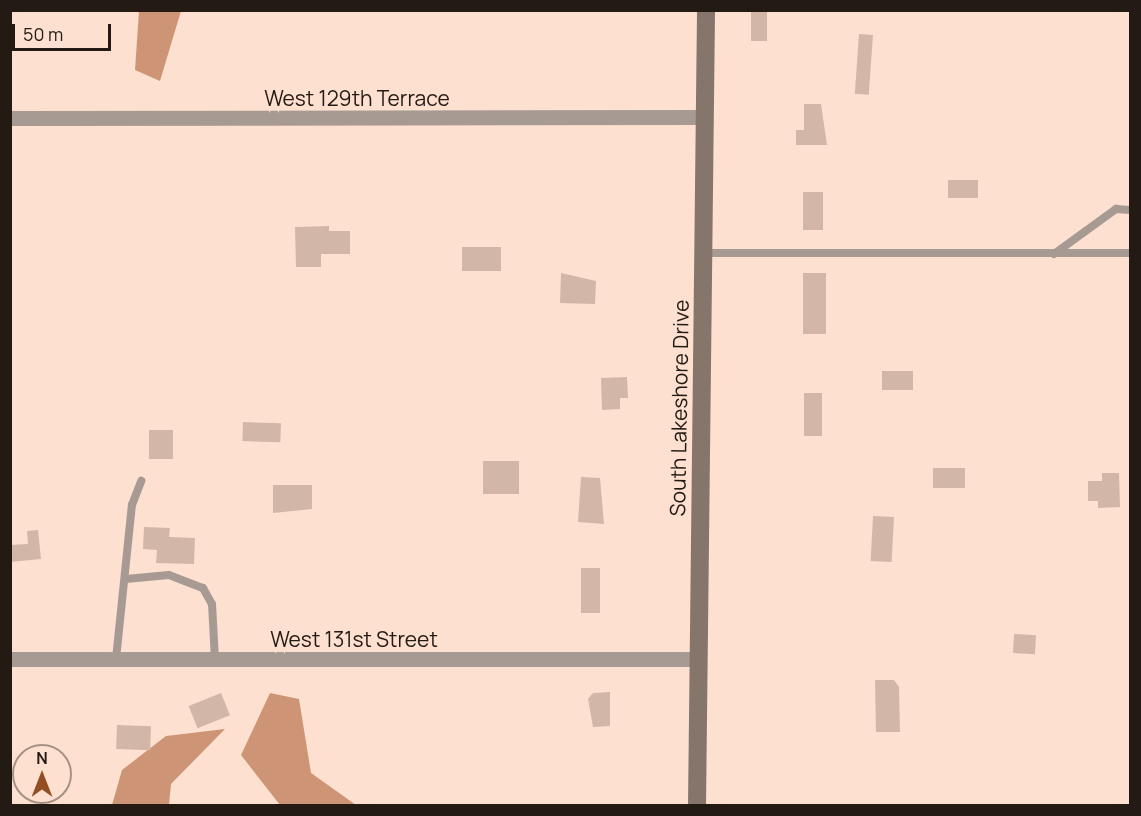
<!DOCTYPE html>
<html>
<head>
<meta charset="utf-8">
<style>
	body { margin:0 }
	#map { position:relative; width:1141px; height:816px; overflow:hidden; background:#fde0d0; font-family:Manrope,sans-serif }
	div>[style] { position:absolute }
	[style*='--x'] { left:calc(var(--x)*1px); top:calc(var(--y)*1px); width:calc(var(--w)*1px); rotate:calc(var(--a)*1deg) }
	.forest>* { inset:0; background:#cd9576 }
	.building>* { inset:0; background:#d2b6a7; transform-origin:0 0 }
	.lane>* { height:8px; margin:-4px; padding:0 4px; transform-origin:4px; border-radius:4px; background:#a69a93 }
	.street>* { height:15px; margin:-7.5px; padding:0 7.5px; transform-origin:7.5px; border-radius:7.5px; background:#a69a93 }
	.secondary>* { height:18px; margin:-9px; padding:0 9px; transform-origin:9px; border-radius:9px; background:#86756b }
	span { translate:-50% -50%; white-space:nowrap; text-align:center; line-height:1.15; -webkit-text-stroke:5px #fde0d0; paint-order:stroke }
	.street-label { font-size:21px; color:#241a14 }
	.frame { position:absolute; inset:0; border:12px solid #241a14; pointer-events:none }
	.north { position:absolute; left:12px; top:744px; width:60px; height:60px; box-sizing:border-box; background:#fde0d0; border:2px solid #a69185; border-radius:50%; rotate:0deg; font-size:16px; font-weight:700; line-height:24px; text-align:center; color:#241a14 }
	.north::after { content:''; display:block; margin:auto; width:21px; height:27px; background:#944e24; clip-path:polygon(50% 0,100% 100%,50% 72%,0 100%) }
	.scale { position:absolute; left:12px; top:24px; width:99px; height:27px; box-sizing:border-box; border:3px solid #241a14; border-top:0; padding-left:8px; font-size:18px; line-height:21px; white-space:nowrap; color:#241a14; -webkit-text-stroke:4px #fde0d0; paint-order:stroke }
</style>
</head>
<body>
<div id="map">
	<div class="forest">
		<div style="clip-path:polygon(139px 11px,181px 11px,160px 81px,135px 70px)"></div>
		<div style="clip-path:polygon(270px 693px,299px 699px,311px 773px,356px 805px,280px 805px,241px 755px)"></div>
		<div style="clip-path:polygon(225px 729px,171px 784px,169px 805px,112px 805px,122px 770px,166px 736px)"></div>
	</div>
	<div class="building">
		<div style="left:751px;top:10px;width:16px;height:31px"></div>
		<div style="left:859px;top:34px;width:14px;height:60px;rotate:4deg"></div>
		<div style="clip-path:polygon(804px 104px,821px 104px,827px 145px,796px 145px,796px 130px,804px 130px)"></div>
		<div style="left:948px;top:180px;width:30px;height:18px"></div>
		<div style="left:803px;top:192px;width:20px;height:38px"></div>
		<div style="clip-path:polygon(329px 226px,329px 231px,350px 231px,350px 254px,321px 254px,321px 267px,296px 267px,295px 227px)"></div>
		<div style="left:501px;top:247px;width:24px;height:39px;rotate:90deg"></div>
		<div style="clip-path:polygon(561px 273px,596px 281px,595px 304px,560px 303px)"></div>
		<div style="left:803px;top:273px;width:23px;height:61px"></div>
		<div style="left:882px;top:371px;width:31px;height:19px"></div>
		<div style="clip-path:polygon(627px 377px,628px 398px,620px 398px,620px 409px,602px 410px,601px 378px)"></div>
		<div style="left:804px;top:393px;width:18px;height:43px"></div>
		<div style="left:243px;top:422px;width:38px;height:19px;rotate:2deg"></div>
		<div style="left:149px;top:430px;width:24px;height:29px"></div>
		<div style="left:483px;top:461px;width:36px;height:33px"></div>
		<div style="left:933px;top:468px;width:32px;height:20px"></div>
		<div style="clip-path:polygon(1102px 473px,1119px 473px,1120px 507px,1098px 508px,1098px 501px,1088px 501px,1088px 481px,1102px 481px)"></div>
		<div style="clip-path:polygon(581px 477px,600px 478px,604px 524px,578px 522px)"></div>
		<div style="clip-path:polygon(273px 485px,312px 485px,312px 509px,273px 513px)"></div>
		<div style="left:873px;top:516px;width:21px;height:45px;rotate:3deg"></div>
		<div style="clip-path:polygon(144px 527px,170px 528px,169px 537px,195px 538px,194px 564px,156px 563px,157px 550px,143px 549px)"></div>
		<div style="clip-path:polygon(38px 530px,41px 559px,10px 562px,10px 545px,28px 544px,27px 531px)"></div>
		<div style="left:581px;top:568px;width:19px;height:45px"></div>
		<div style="left:1014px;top:634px;width:22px;height:19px;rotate:3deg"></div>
		<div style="clip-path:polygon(875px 680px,894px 680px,899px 687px,900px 732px,876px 732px)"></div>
		<div style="clip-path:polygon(610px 692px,610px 726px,593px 727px,588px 699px,593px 693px)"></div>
		<div style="left:221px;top:693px;width:24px;height:35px;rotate:68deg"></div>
		<div style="left:117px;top:725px;width:34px;height:24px;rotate:2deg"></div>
	</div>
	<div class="lane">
		<div style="--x:703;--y:253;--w:427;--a:0"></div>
		<div style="--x:1054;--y:254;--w:77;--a:-36"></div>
		<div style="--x:1116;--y:209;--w:14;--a:4"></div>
		<div style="--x:126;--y:579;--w:43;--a:-5.3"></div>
		<div style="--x:169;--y:575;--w:36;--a:21"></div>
		<div style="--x:203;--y:588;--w:18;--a:61"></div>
		<div style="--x:212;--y:604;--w:56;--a:86.9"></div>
		<div style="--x:116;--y:659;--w:155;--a:-84.1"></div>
		<div style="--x:132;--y:505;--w:26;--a:-69"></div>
	</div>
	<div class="street">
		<div style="--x:10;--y:118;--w:693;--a:-0.08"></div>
		<div style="--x:10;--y:659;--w:688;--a:0"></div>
	</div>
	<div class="secondary">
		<div style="--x:697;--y:806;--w:796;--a:-89.35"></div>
	</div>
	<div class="street-label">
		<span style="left:357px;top:98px">West 129th Terrace</span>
		<span style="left:679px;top:408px;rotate:-89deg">South Lakeshore Drive</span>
		<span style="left:354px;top:639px">West 131st Street</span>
	</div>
	<div class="frame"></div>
	<div class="north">N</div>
	<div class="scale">50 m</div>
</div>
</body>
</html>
